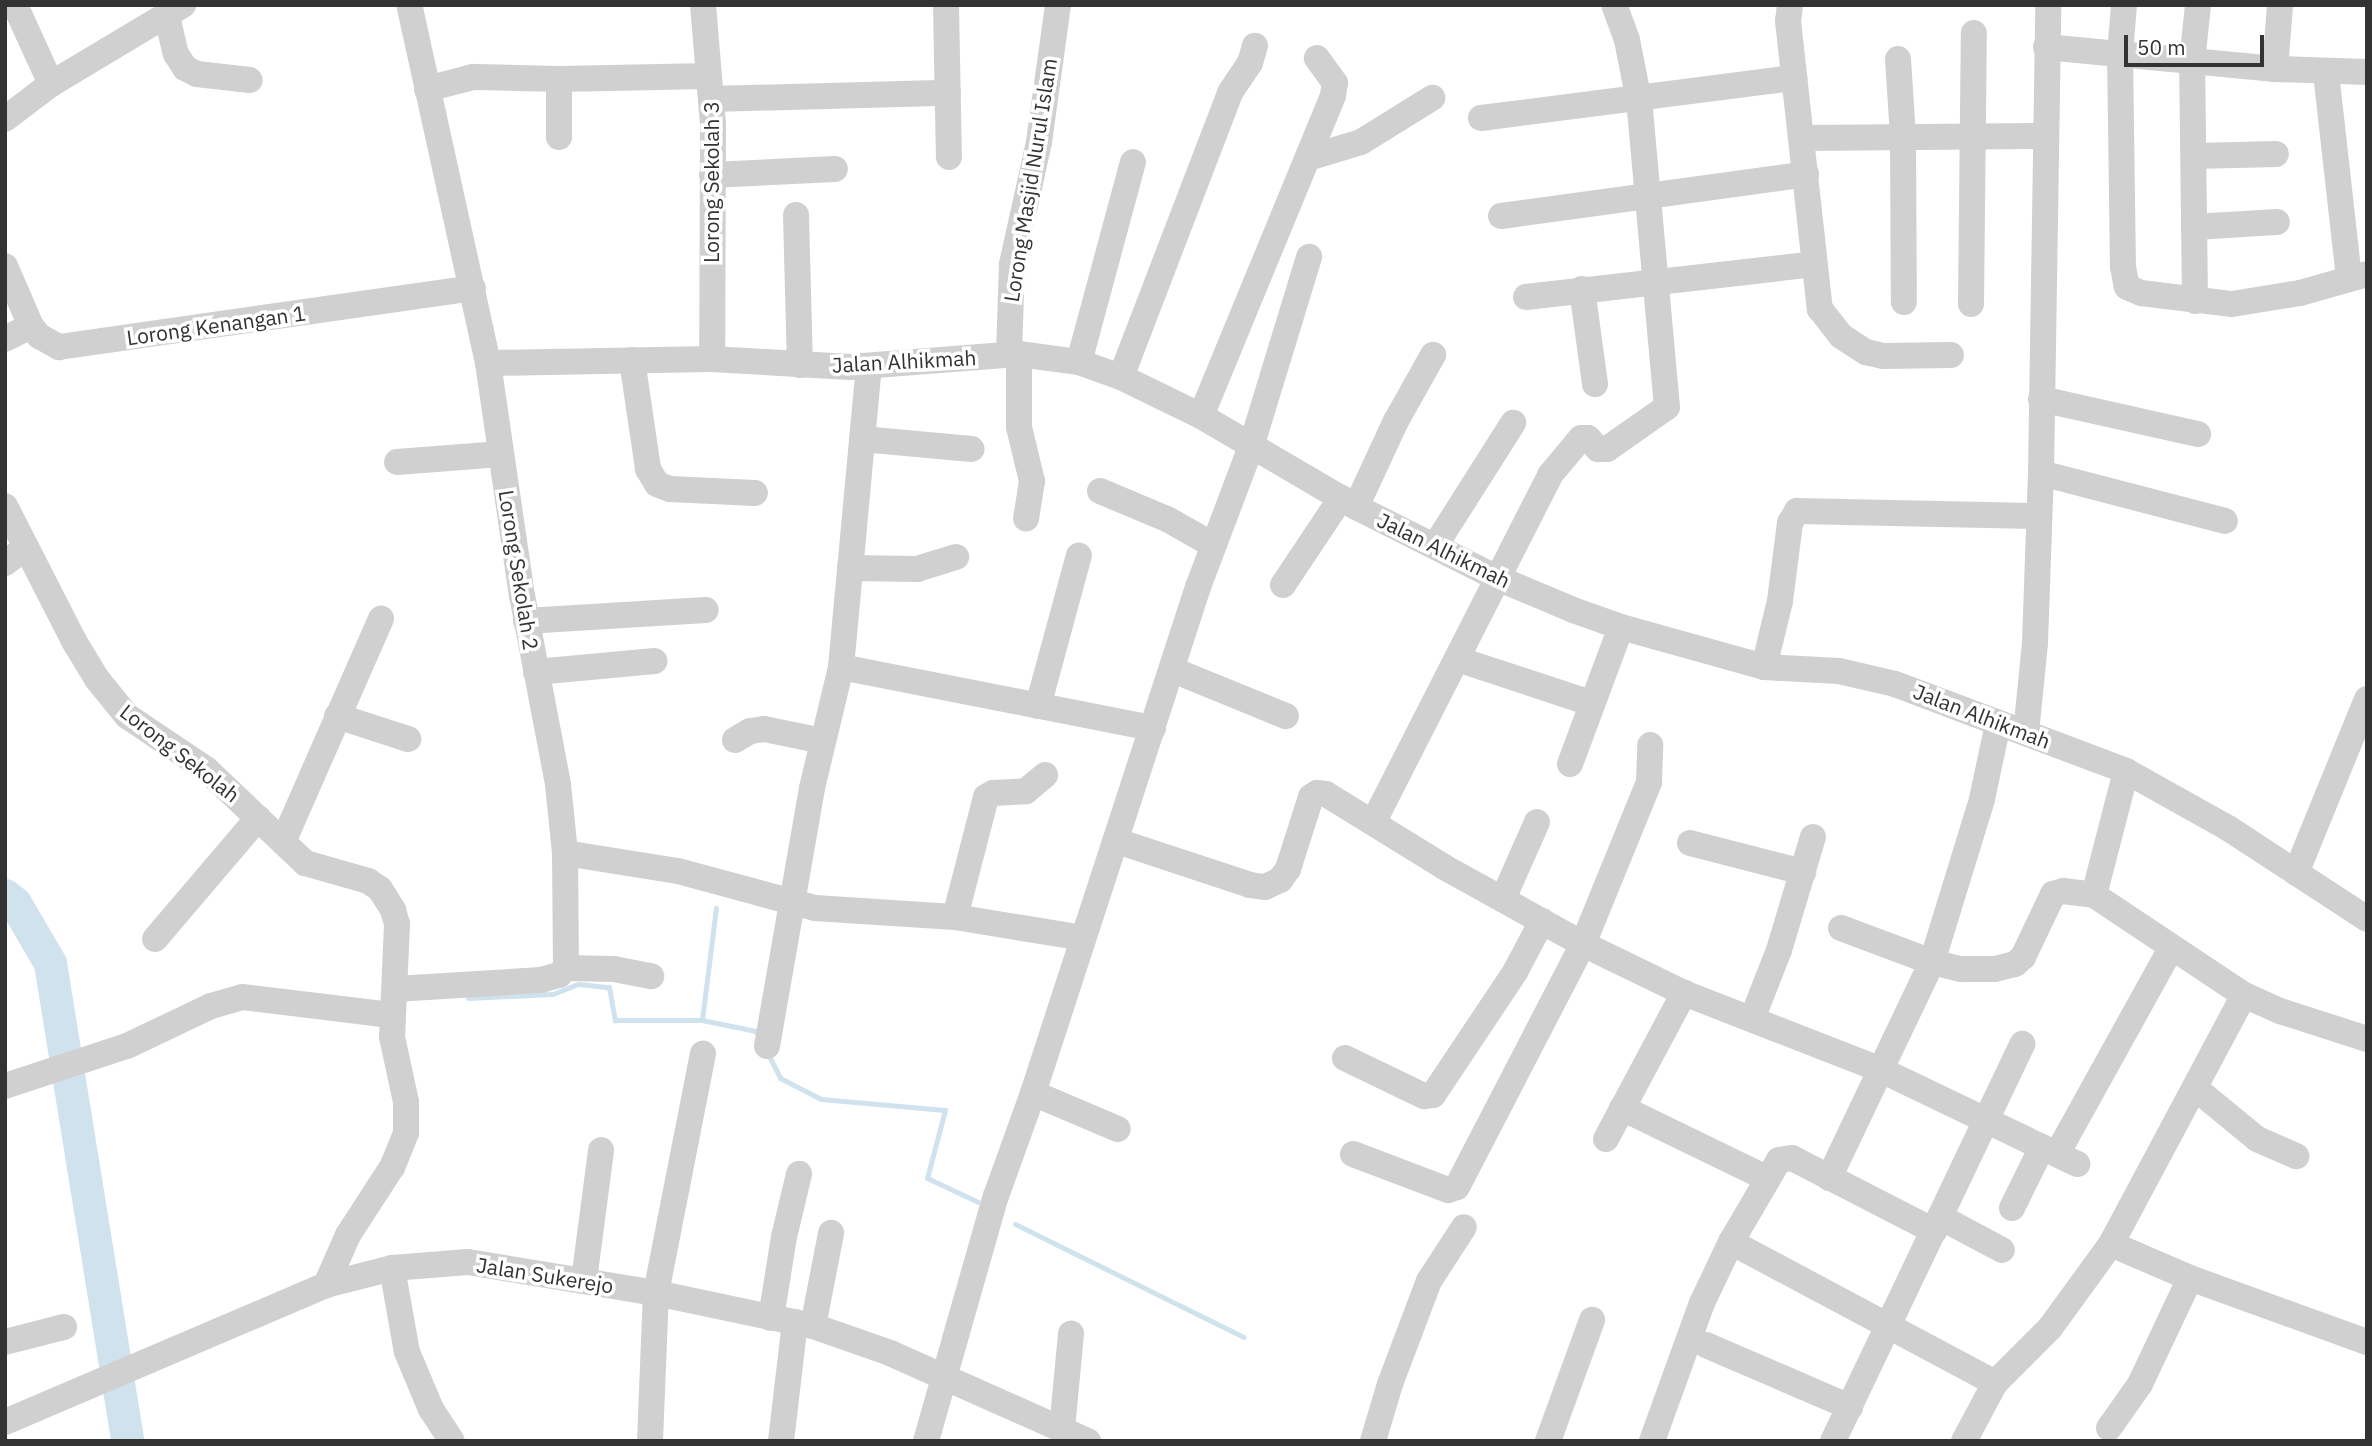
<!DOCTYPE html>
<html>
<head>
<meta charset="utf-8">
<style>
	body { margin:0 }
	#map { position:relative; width:2372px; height:1446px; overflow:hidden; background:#fff; font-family:"IBM Plex Sans",sans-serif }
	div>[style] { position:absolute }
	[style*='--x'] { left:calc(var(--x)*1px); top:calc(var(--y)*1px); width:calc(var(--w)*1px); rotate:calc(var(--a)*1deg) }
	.stream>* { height:5px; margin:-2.5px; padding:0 2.5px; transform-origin:2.5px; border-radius:2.5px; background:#cfe2ee }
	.river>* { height:33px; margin:-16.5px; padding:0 16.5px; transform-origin:16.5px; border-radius:16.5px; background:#cfe2ee }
	.minor>* { height:26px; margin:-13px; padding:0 13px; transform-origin:13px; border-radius:13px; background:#d0d0d0 }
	span { translate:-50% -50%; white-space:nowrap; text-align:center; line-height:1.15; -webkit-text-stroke:7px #fff; paint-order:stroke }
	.street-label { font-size:21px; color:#333 }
	.frame { position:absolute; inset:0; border:7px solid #333; pointer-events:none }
	.scale { position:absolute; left:2124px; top:35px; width:140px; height:32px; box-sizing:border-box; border:4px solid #333; border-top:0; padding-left:9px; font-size:21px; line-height:24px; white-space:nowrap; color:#333; -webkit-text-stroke:5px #fff; paint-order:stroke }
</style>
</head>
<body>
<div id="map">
	<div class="stream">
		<div style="--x:468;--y:998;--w:85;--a:-2.7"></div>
		<div style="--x:553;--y:994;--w:27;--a:-22"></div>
		<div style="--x:578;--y:984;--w:31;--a:6"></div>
		<div style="--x:609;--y:987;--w:34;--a:80"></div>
		<div style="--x:615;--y:1020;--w:87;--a:0"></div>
		<div style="--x:702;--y:1020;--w:55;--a:11.5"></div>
		<div style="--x:756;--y:1031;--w:7;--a:63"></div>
		<div style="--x:702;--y:1020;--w:113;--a:-82.9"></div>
		<div style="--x:767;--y:1052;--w:29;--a:63"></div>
		<div style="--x:780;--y:1078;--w:46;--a:27.1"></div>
		<div style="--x:821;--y:1099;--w:124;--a:5.1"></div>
		<div style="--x:945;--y:1110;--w:70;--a:104.8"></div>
		<div style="--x:927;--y:1178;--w:56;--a:25.2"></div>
		<div style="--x:1015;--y:1224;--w:255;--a:26.3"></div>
	</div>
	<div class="river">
		<div style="--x:5;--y:895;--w:13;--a:39"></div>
		<div style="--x:15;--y:903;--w:69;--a:59.7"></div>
		<div style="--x:50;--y:963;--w:484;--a:80.8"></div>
	</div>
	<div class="minor">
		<div style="--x:15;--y:5;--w:87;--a:65.5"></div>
		<div style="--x:703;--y:5;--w:120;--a:85.2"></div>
		<div style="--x:713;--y:125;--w:234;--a:90.2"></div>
		<div style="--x:946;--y:5;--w:152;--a:88.9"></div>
		<div style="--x:1790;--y:5;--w:16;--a:97"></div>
		<div style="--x:1788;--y:21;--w:290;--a:83.7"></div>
		<div style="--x:1820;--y:309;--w:34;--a:52"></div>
		<div style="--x:1841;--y:336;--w:30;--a:33"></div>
		<div style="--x:1866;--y:352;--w:17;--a:13"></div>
		<div style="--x:1883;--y:356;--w:68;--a:-0.8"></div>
		<div style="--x:2124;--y:5;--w:49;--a:94.7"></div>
		<div style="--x:2120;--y:54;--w:213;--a:89.2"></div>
		<div style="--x:2123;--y:267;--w:20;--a:79"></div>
		<div style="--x:2127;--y:287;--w:15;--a:23"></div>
		<div style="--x:2141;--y:293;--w:92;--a:6.9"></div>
		<div style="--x:2232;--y:304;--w:69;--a:-9.2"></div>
		<div style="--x:2300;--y:293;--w:70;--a:-15.8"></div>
		<div style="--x:167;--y:16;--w:39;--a:77"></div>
		<div style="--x:176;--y:54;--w:17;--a:57"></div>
		<div style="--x:185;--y:68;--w:13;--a:27"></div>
		<div style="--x:197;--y:74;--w:53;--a:6.5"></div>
		<div style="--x:2046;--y:47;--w:230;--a:5.5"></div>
		<div style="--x:2275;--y:69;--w:92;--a:1.9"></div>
		<div style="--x:1898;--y:59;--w:78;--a:86.3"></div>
		<div style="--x:1903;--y:137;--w:165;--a:89.7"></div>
		<div style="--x:2275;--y:69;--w:64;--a:-85.5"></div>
		<div style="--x:2326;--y:73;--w:207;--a:83.6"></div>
		<div style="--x:559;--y:79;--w:150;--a:-1.1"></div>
		<div style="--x:427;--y:89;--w:48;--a:-14.6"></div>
		<div style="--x:473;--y:77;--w:86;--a:1.3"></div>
		<div style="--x:559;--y:79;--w:58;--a:90"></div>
		<div style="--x:711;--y:99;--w:237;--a:-1.5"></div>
		<div style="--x:1481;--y:118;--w:316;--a:-7.3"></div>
		<div style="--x:5;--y:119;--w:58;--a:-37.3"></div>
		<div style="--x:51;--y:84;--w:154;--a:-30.9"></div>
		<div style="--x:1803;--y:138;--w:242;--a:-0.5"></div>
		<div style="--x:2194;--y:156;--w:82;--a:-1.4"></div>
		<div style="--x:1308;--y:158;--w:55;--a:-16.8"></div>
		<div style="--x:1361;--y:142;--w:84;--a:-31.8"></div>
		<div style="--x:712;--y:175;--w:123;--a:-2.8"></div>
		<div style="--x:796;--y:215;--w:150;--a:88.5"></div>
		<div style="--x:1501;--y:216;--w:308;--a:-7.8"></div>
		<div style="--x:2194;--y:227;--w:83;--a:-3.4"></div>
		<div style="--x:5;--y:266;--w:65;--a:66.6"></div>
		<div style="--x:31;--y:326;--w:13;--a:51"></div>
		<div style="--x:39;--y:336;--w:23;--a:29"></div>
		<div style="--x:59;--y:347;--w:418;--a:-8.1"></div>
		<div style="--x:1582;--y:289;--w:96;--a:82.2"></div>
		<div style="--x:1526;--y:297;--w:290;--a:-6.5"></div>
		<div style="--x:2195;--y:301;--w:239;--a:-90.7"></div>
		<div style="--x:2192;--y:62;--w:57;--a:-84"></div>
		<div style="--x:1971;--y:304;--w:271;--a:-89.4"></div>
		<div style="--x:5;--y:339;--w:29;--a:-27"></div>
		<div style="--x:1009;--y:354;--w:90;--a:-88.1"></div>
		<div style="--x:1012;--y:264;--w:125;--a:-77.5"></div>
		<div style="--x:1039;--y:142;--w:138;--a:-82.1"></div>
		<div style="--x:1019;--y:354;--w:73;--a:90"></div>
		<div style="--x:1019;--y:427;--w:56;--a:76.5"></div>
		<div style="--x:1032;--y:481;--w:38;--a:99"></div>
		<div style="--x:632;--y:360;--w:110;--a:81.6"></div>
		<div style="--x:648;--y:469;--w:17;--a:59"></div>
		<div style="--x:657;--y:484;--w:14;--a:21"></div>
		<div style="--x:670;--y:489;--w:85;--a:2.7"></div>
		<div style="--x:1079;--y:362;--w:207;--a:-74.9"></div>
		<div style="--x:488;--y:363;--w:224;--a:-1"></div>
		<div style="--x:712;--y:359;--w:138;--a:3.3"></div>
		<div style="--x:850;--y:367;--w:169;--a:-4.4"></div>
		<div style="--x:1019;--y:354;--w:61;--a:7.6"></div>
		<div style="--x:1079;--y:362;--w:45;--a:19.7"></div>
		<div style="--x:1121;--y:377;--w:89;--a:26"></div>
		<div style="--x:1201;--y:416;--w:180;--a:30.4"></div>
		<div style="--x:1356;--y:507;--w:156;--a:26.7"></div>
		<div style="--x:1495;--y:577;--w:85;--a:22.9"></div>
		<div style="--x:1573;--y:610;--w:51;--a:19.5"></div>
		<div style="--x:1621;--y:627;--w:148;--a:15.6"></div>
		<div style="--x:1764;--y:667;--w:75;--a:3.1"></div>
		<div style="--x:1839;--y:671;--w:57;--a:13.1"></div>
		<div style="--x:1895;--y:684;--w:247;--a:20.6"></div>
		<div style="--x:2126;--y:771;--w:117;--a:29.2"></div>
		<div style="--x:2228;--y:828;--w:166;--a:33.2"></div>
		<div style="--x:1121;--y:377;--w:306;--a:-69"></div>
		<div style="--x:1231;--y:91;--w:34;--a:-56"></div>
		<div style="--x:1250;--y:63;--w:18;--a:-74"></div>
		<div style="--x:2041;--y:399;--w:161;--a:12.6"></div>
		<div style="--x:1201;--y:416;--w:347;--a:-67.6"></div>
		<div style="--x:1333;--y:95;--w:12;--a:-81"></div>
		<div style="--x:1335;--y:83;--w:31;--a:-126"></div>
		<div style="--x:862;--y:439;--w:110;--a:5.2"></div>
		<div style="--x:397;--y:462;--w:104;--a:-4.4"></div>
		<div style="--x:2041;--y:473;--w:190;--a:14.6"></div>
		<div style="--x:1100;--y:491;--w:73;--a:22.7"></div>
		<div style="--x:1167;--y:519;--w:53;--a:29.5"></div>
		<div style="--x:5;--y:506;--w:152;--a:62.9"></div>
		<div style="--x:74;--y:641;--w:44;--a:58.8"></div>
		<div style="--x:97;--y:679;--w:48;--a:51"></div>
		<div style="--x:127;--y:716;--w:95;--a:33.9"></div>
		<div style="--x:206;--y:769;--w:137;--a:43.5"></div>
		<div style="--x:305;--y:863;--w:66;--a:15.9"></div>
		<div style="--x:368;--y:881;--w:14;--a:34"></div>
		<div style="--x:380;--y:889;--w:25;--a:58"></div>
		<div style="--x:393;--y:910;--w:15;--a:74"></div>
		<div style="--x:397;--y:924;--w:113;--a:92.5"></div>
		<div style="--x:392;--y:1037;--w:66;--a:77.8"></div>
		<div style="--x:406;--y:1102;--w:31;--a:90"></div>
		<div style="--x:406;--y:1133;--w:37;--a:112"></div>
		<div style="--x:392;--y:1167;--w:81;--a:122.9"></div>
		<div style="--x:348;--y:1235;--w:55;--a:113.7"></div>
		<div style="--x:1356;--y:507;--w:95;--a:-65.1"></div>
		<div style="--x:1396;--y:421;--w:76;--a:-60.7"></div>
		<div style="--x:1435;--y:546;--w:146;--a:-57.6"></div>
		<div style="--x:5;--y:563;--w:26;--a:-36"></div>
		<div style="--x:850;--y:568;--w:67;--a:0.9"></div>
		<div style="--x:917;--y:569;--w:41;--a:-17.1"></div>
		<div style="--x:1283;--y:585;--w:105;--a:-56.3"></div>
		<div style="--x:526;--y:621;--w:180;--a:-3.5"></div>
		<div style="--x:1457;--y:659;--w:141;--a:18.2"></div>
		<div style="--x:841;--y:667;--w:318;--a:11.1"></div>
		<div style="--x:1764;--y:667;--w:68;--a:-76.4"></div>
		<div style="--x:1780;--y:601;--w:79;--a:-82.7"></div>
		<div style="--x:1790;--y:523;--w:14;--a:-60"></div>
		<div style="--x:1797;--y:511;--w:241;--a:1.2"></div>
		<div style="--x:1173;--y:670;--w:122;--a:22.2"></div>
		<div style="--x:536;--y:672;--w:119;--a:-5.3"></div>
		<div style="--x:1038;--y:706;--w:156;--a:-74.8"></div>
		<div style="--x:337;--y:716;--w:75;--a:17.9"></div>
		<div style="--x:2026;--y:733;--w:90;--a:-84.3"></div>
		<div style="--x:2035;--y:643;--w:170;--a:-88"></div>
		<div style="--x:2041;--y:473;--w:468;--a:-89.1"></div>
		<div style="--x:735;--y:740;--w:17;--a:-31"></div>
		<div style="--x:750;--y:731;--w:14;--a:-8"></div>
		<div style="--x:764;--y:729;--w:60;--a:11.5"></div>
		<div style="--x:1570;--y:764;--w:146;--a:-69.6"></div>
		<div style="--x:1374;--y:821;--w:388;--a:-63"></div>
		<div style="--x:1550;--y:475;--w:48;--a:-50"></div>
		<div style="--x:1581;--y:438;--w:7;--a:0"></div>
		<div style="--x:1588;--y:438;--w:15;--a:48"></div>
		<div style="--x:1598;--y:449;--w:9;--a:0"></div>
		<div style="--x:1607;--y:449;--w:73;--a:-35"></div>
		<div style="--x:1667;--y:407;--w:307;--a:-95.2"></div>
		<div style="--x:1639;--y:101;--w:62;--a:-101.1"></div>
		<div style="--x:1627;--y:40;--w:37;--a:-110"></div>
		<div style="--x:1117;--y:841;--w:140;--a:18.3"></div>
		<div style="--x:1250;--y:885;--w:15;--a:8"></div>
		<div style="--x:1265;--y:887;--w:17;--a:-25"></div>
		<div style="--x:1280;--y:880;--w:14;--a:-54"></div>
		<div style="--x:1288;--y:869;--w:76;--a:-72.3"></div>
		<div style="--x:1311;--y:797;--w:7;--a:-34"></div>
		<div style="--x:1317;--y:793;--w:9;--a:6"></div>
		<div style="--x:1326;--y:794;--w:139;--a:31.7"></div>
		<div style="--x:1444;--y:867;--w:159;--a:29"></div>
		<div style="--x:1583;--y:944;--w:112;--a:25.9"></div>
		<div style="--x:1684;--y:993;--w:209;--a:21.3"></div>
		<div style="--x:1879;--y:1069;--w:220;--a:25.6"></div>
		<div style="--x:283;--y:842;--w:244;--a:-66.3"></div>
		<div style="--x:1690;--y:843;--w:117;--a:14.4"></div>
		<div style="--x:565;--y:853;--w:114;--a:9.1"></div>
		<div style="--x:678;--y:871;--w:142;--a:15.1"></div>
		<div style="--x:815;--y:908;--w:140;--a:3.7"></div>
		<div style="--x:955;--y:917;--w:130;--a:9.3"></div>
		<div style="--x:2296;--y:873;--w:188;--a:-67.8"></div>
		<div style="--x:2094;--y:895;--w:128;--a:-75.5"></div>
		<div style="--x:1503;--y:899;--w:84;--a:-66.2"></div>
		<div style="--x:955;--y:917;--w:124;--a:-75.5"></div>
		<div style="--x:986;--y:797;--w:8;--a:-30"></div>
		<div style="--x:993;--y:793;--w:33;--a:-3"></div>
		<div style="--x:1026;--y:791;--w:25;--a:-40"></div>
		<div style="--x:1841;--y:928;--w:97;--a:20.5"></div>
		<div style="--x:1932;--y:962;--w:30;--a:14"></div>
		<div style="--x:1961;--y:969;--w:34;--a:0"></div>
		<div style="--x:1995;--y:969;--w:21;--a:-14"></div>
		<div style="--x:2015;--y:964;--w:11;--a:-41"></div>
		<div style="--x:2023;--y:957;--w:70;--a:-64.5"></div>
		<div style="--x:2053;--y:894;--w:10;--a:-17"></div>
		<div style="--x:2063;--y:891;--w:31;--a:7"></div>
		<div style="--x:2094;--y:895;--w:180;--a:33.7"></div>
		<div style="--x:2244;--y:995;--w:39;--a:24"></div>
		<div style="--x:2280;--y:1011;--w:91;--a:17.8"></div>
		<div style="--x:155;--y:939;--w:159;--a:-49.6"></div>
		<div style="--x:566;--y:968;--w:48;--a:1.2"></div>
		<div style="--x:614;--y:969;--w:38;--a:11"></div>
		<div style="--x:395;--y:989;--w:146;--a:-3.5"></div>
		<div style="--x:541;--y:980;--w:19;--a:-16"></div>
		<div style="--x:559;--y:975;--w:10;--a:-45"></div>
		<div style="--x:566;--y:968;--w:115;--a:-90.5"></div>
		<div style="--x:565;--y:853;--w:69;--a:-95.8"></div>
		<div style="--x:558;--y:784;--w:191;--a:-100.8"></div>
		<div style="--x:522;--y:596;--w:235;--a:-98.3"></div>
		<div style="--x:488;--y:363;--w:367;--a:-102.4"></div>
		<div style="--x:1752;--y:1019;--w:74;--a:-68.6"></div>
		<div style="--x:1779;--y:950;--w:118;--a:-73.3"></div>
		<div style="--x:767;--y:1046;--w:262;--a:-80.1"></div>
		<div style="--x:812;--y:788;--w:124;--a:-76.5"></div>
		<div style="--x:841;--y:667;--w:301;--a:-84.7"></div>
		<div style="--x:1345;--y:1058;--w:88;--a:25.7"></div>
		<div style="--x:1424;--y:1096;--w:9;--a:-6"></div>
		<div style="--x:1433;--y:1095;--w:148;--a:-56.3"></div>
		<div style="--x:1515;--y:972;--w:58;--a:-62.1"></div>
		<div style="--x:5;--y:1086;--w:128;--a:-18.2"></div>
		<div style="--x:127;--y:1046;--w:93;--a:-25.5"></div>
		<div style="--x:211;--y:1006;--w:32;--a:-16"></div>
		<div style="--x:242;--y:997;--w:150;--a:6.9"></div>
		<div style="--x:2195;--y:1088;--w:80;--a:39.4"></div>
		<div style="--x:2257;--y:1139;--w:43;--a:23.6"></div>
		<div style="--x:1033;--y:1093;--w:92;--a:23"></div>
		<div style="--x:1622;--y:1108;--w:162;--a:25.9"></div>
		<div style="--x:1606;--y:1139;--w:166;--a:-61.9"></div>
		<div style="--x:1353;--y:1154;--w:102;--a:20.8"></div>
		<div style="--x:1448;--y:1190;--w:9;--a:-18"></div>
		<div style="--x:1457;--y:1187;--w:274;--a:-62.6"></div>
		<div style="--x:1583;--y:944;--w:175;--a:-67.8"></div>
		<div style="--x:1649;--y:782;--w:37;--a:-88"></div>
		<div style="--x:2057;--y:1154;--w:235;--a:-61"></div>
		<div style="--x:1829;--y:1178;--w:239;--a:-64.5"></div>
		<div style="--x:1932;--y:962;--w:170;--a:-72.9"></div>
		<div style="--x:1982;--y:799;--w:77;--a:-78"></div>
		<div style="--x:2012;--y:1208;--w:68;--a:-63.8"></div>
		<div style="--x:1940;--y:1217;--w:70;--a:28"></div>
		<div style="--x:1731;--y:1242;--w:299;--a:28.1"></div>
		<div style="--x:2111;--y:1244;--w:86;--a:23.3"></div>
		<div style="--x:2190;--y:1278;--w:188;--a:19.9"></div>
		<div style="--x:392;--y:1268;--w:85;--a:79.9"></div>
		<div style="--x:407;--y:1352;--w:62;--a:67.2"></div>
		<div style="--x:431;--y:1409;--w:38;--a:57"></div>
		<div style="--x:584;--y:1280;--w:131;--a:-82.5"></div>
		<div style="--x:771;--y:1318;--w:82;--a:-80.9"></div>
		<div style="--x:784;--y:1237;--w:65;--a:-76.6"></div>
		<div style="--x:813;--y:1326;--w:95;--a:-79"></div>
		<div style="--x:5;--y:1342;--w:61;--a:-14.3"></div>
		<div style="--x:1706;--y:1345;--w:157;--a:23.3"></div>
		<div style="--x:5;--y:1422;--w:349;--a:-23.1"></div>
		<div style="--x:326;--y:1285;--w:68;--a:-14.4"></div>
		<div style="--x:392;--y:1268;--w:76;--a:-4.5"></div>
		<div style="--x:468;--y:1262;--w:191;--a:9.4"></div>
		<div style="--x:656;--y:1293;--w:160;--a:11.9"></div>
		<div style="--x:813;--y:1326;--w:82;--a:19.3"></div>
		<div style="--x:890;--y:1353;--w:217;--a:24"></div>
		<div style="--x:2109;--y:1428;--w:54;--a:-54.8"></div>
		<div style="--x:2140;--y:1384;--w:117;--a:-64.7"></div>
		<div style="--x:1062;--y:1429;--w:96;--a:-84.6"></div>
		<div style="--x:650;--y:1441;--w:148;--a:-87.7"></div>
		<div style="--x:656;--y:1293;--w:244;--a:-78.9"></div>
		<div style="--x:781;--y:1441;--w:120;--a:-83.3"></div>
		<div style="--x:926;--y:1441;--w:255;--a:-74.1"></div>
		<div style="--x:996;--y:1196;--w:109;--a:-70.2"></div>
		<div style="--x:1033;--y:1093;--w:532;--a:-71.94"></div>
		<div style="--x:1198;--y:587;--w:150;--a:-69.3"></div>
		<div style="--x:1251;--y:447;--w:199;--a:-73"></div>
		<div style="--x:1373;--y:1441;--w:59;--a:-73.4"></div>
		<div style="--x:1390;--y:1384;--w:110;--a:-69.3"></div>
		<div style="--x:1429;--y:1281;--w:64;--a:-57.1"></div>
		<div style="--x:1548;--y:1441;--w:129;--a:-70"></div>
		<div style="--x:1652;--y:1441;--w:147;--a:-70.1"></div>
		<div style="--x:1702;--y:1303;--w:68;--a:-64.6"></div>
		<div style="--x:1731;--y:1242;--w:95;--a:-59.7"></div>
		<div style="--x:1779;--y:1160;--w:13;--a:-9"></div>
		<div style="--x:1792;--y:1158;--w:160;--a:27.2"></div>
		<div style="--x:1833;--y:1441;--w:440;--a:-64.5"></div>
		<div style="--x:1964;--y:1441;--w:66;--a:-61.9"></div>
		<div style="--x:1995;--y:1383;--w:78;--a:-45"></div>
		<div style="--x:2050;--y:1328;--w:104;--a:-54"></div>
		<div style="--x:2111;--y:1244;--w:282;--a:-61.9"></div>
	</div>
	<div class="street-label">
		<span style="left:1030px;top:180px;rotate:-81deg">Lorong Masjid Nurul Islam</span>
		<span style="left:711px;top:182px;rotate:-90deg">Lorong Sekolah 3</span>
		<span style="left:216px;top:325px;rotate:-8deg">Lorong Kenangan 1</span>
		<span style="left:904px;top:361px;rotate:-3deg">Jalan Alhikmah</span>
		<span style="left:1444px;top:550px;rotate:26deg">Jalan Alhikmah</span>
		<span style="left:519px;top:570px;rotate:81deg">Lorong Sekolah 2</span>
		<span style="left:1982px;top:716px;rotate:21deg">Jalan Alhikmah</span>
		<span style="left:180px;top:753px;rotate:38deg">Lorong Sekolah</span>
		<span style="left:545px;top:1275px;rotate:9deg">Jalan Sukerejo</span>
	</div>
	<div class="frame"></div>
	<div class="scale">50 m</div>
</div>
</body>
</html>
